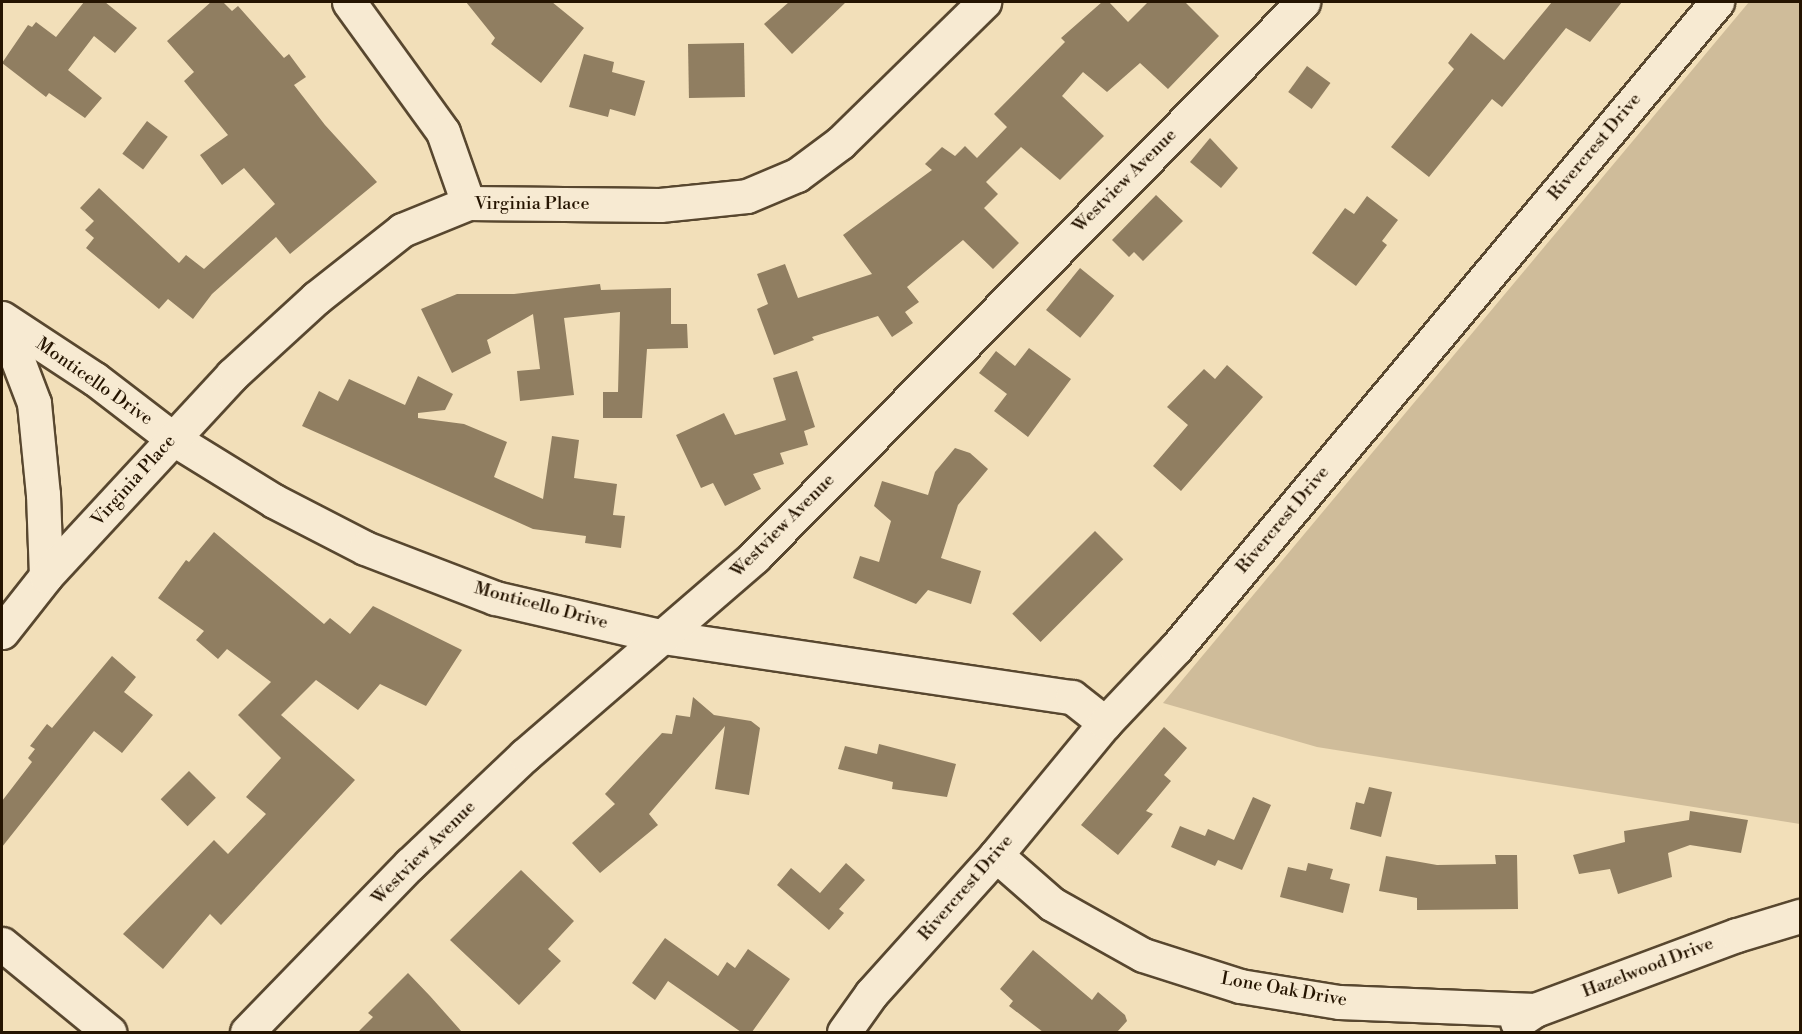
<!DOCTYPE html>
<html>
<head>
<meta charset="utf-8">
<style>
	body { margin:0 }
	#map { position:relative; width:1802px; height:1034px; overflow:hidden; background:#f2dfb9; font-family:"Libre Bodoni",serif }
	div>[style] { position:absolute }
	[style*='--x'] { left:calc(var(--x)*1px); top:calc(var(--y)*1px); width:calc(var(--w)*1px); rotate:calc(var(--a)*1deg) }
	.green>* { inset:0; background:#cfbc9a }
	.building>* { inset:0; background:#907e61; transform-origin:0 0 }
	.roads { filter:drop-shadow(2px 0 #58472f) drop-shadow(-2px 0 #58472f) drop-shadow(0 2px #58472f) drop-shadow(0 -2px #58472f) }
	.minor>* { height:33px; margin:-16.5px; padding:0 16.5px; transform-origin:16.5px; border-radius:16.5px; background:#f7ead2 }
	span { translate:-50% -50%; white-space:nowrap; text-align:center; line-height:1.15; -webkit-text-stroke:5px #f7ead2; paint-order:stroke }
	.street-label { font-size:18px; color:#251401 }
	.frame { position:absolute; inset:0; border:3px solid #251401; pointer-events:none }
</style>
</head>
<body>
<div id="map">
	<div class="green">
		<div style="clip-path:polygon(1749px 2px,1800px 2px,1800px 824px,1317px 747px,1163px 703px)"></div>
	</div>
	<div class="building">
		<div style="clip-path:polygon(84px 2px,105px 2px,137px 28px,115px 53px,94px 36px,68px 70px,102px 98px,85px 118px,49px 93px,46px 97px,2px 63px,28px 25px,32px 27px,36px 22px,56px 37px)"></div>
		<div style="clip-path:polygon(211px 2px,223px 2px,232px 11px,238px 6px,284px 58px,289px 54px,306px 77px,294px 85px,325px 125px,377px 182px,290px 254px,276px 237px,212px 294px,193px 319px,168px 299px,159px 309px,86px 248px,94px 238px,85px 230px,94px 221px,80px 208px,99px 188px,179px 263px,186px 255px,204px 269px,275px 204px,244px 168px,222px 185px,200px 155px,228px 135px,184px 81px,194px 72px,167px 41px)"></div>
		<div style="clip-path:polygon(466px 2px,552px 2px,584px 28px,541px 83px,491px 44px,495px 38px)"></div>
		<div style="clip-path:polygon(789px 2px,846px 2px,792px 54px,764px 24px)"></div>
		<div style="clip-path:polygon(1102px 2px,1109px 2px,1128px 22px,1148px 2px,1185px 2px,1219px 36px,1168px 89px,1140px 63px,1107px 92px,1083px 72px,1062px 96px,1104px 136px,1060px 180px,1021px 147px,986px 182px,998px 194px,984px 208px,1019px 243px,993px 269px,963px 240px,907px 287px,919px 302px,905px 312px,913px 323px,892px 337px,878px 316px,812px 337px,814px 340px,774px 355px,757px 309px,768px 304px,757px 274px,785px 264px,798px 298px,872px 274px,843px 235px,932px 170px,925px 164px,942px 147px,955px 156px,965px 146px,977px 158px,1007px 127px,994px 114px,1065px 42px,1061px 38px)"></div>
		<div style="clip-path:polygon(1552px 2px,1622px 2px,1590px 42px,1566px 28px,1502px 107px,1492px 99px,1429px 177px,1391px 147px,1454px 69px,1448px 63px,1471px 33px,1504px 60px)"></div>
		<div style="left:744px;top:43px;width:54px;height:56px;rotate:89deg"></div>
		<div style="clip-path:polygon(584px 54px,614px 62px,612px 72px,645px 81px,635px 116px,610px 109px,608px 117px,569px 107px)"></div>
		<div style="left:1307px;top:66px;width:29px;height:32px;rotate:36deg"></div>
		<div style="left:147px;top:121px;width:26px;height:41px;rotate:37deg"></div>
		<div style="clip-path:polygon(1210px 138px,1238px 168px,1221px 188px,1190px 162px)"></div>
		<div style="clip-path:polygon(1156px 195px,1183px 221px,1143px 261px,1134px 252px,1129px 257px,1112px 240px)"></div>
		<div style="clip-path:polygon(1367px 196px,1398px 220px,1382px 241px,1387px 245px,1356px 286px,1312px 253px,1345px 208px,1354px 214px)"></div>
		<div style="left:1080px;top:268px;width:44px;height:54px;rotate:39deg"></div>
		<div style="clip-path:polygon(600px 284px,601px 290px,671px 288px,671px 324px,687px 324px,688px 348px,647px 349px,642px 418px,603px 418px,603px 392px,618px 392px,620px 312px,564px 318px,574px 395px,520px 401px,517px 371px,540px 369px,533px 314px,487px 340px,491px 353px,452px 373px,421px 309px,457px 294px,514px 294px)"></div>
		<div style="clip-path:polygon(1029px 348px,1071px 379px,1028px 437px,994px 411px,1007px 394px,979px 373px,996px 351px,1015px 366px)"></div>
		<div style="clip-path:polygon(1227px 365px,1263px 397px,1181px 491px,1153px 466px,1188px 425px,1167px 407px,1204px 369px,1215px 379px)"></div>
		<div style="clip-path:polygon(797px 371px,815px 427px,804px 431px,808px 445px,780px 453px,784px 464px,753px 474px,761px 489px,725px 506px,713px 483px,701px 488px,676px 435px,724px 413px,735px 435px,786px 420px,773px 378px)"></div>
		<div style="clip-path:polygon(418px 376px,453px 394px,445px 410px,418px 413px,418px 418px,464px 424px,507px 442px,494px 477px,543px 499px,552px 436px,579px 440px,574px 478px,617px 484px,613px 515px,625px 516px,621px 548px,585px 543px,586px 536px,533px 529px,302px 426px,319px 391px,338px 401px,349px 379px,405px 405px)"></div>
		<div style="clip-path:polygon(955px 448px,970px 453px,988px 469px,958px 505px,941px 558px,981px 571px,971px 604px,928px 590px,916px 604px,853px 578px,860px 556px,879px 562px,891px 521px,874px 506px,882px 481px,928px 495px,935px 472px)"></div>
		<div style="left:1095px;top:531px;width:40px;height:117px;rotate:45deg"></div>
		<div style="clip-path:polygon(214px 532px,324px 624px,330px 618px,350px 634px,373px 606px,462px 650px,426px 706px,380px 684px,358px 710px,316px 680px,281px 715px,355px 780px,221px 925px,210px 914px,163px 969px,123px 934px,214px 840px,228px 854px,266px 814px,246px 797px,281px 758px,238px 715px,271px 682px,227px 649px,218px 659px,196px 640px,204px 631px,158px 598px,186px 560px,189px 562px)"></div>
		<div style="clip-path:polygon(112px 656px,136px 677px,124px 692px,153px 715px,122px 753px,94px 731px,2px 847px,2px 801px,32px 762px,28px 758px,35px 749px,30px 746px,47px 724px,52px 728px)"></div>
		<div style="clip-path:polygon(693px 697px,714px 715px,751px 721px,760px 728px,749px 795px,715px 789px,725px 726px,649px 814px,658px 825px,600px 873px,572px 843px,615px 804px,605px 794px,662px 733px,672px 734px,676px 715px,690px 717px)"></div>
		<div style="clip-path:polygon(1164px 727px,1187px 748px,1164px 775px,1171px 781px,1146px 811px,1153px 814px,1118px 855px,1081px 825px)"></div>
		<div style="clip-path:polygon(879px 744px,956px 764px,947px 797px,892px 789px,893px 782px,838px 769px,845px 746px,877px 754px)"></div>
		<div style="left:189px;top:771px;width:38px;height:40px;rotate:45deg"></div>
		<div style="clip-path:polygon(1369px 787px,1392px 792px,1381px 837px,1350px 829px,1356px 802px,1364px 804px)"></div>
		<div style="clip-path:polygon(1253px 797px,1271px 805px,1242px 870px,1218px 860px,1215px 866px,1171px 847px,1180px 826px,1205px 836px,1208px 829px,1234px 840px)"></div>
		<div style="clip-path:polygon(1690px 811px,1748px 820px,1741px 853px,1690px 845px,1668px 853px,1672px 877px,1618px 894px,1610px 869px,1579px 874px,1573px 855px,1625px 842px,1624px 831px,1689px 820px)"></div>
		<div style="clip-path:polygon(1495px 855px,1517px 855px,1518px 909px,1417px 910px,1417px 898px,1379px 891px,1386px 856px,1437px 865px,1496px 864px)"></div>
		<div style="clip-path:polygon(846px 863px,865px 880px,839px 909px,844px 913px,829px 930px,777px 885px,791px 868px,820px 893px)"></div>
		<div style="clip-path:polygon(1308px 863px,1333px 869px,1330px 879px,1350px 884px,1343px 913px,1280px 897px,1288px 867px,1306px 871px)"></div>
		<div style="clip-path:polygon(521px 870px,574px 921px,548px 949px,561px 961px,519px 1005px,450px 940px)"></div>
		<div style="clip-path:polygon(665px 938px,718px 976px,727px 962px,735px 968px,748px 949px,790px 979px,752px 1032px,741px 1032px,668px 981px,655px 1000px,632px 983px)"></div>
		<div style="clip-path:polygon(1033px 950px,1092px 1000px,1098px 992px,1125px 1015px,1127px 1021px,1117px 1032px,1043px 1032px,1009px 1006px,1013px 1001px,1000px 989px)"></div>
		<div style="clip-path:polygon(408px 973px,430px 996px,462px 1032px,358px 1032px,373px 1017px,368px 1013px)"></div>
	</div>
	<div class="roads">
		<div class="minor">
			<div style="--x:349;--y:2;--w:160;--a:54.1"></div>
			<div style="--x:443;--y:132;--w:75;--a:70.6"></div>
			<div style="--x:2;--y:318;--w:111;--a:33.3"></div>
			<div style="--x:95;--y:379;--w:97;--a:37.5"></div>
			<div style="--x:172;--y:438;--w:120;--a:31.7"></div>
			<div style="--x:274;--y:501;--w:102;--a:27.3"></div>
			<div style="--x:365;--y:548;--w:139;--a:21"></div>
			<div style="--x:495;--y:598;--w:173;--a:13"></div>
			<div style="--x:664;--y:637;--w:412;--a:8.4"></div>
			<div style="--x:1072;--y:697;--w:42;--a:38.2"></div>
			<div style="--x:2;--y:319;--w:90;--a:69.1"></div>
			<div style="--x:34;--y:403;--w:91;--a:84.4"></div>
			<div style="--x:43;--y:494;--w:82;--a:87.9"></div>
			<div style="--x:2;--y:632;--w:71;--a:-51.8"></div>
			<div style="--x:46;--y:576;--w:274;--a:-47.2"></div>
			<div style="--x:232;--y:375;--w:114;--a:-42.5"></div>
			<div style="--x:316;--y:298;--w:110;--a:-38.3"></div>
			<div style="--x:402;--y:230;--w:71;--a:-22.2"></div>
			<div style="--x:468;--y:203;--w:192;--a:0.6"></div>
			<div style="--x:660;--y:205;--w:87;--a:-5.9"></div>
			<div style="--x:747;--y:196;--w:54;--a:-22.8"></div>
			<div style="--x:797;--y:175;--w:54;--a:-36.7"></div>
			<div style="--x:840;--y:143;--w:202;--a:-44.4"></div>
			<div style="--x:996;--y:855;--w:74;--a:41.2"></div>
			<div style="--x:1052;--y:904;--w:104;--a:29.3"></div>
			<div style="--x:1143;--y:955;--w:102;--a:17.7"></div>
			<div style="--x:1240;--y:986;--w:100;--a:9.2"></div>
			<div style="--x:1339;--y:1002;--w:196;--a:2.3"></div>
			<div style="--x:2;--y:944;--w:139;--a:39.4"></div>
			<div style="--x:1517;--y:1022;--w:22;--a:-34"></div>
			<div style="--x:1535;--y:1010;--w:215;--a:-20.4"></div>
			<div style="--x:1737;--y:935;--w:66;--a:-16.8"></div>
			<div style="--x:247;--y:1032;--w:234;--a:-45.9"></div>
			<div style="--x:410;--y:864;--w:158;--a:-43.5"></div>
			<div style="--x:525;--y:755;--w:303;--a:-40.8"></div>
			<div style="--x:754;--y:557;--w:781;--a:-45.31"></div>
			<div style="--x:844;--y:1032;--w:47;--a:-54.6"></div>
			<div style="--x:871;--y:994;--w:187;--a:-48"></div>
			<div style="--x:996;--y:855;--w:171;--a:-50.5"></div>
			<div style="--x:1105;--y:723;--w:103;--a:-46.6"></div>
			<div style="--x:1176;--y:648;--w:843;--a:-50.06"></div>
		</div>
	</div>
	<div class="street-label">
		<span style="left:1595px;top:147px;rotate:-50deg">Rivercrest Drive</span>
		<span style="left:1125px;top:181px;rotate:-45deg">Westview Avenue</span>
		<span style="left:532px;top:204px">Virginia Place</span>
		<span style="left:94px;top:382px;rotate:35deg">Monticello Drive</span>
		<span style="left:134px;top:481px;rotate:-48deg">Virginia Place</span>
		<span style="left:1283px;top:520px;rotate:-50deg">Rivercrest Drive</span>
		<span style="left:783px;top:526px;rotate:-45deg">Westview Avenue</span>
		<span style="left:541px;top:606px;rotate:15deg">Monticello Drive</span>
		<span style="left:424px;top:853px;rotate:-45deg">Westview Avenue</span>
		<span style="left:966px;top:888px;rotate:-49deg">Rivercrest Drive</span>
		<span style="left:1648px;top:968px;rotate:-21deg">Hazelwood Drive</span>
		<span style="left:1284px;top:990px;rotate:10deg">Lone Oak Drive</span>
	</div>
	<div class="frame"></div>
</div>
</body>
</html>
